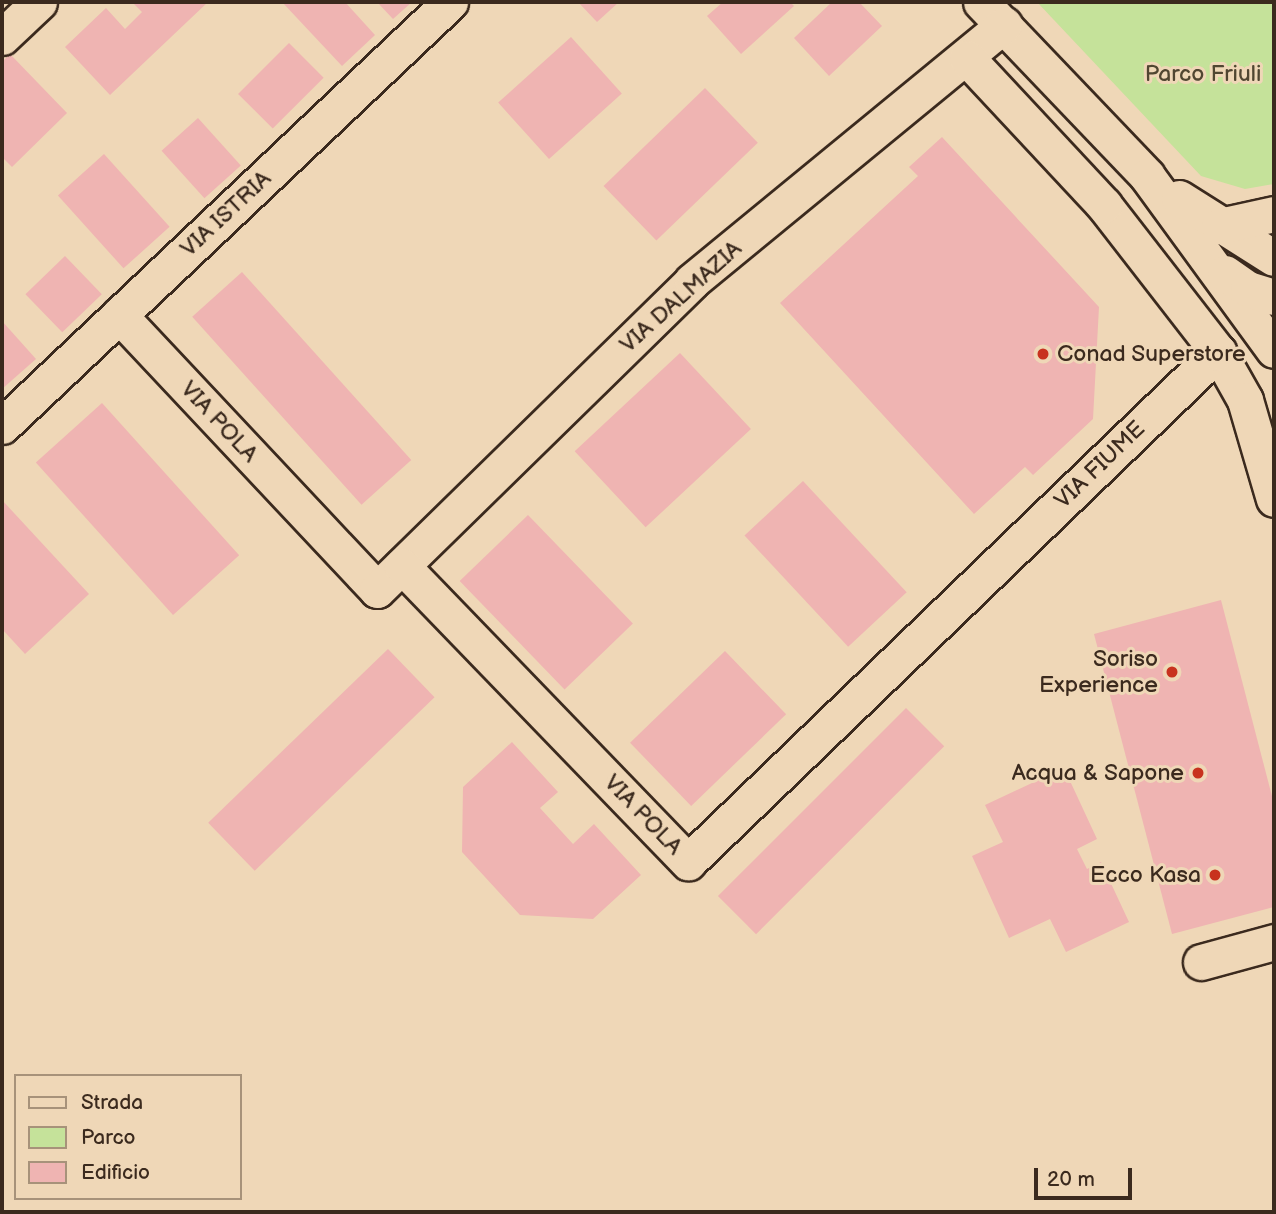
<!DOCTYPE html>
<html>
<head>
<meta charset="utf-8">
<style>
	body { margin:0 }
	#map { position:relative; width:1276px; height:1214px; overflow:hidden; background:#efd7b7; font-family:"Balsamiq Sans",sans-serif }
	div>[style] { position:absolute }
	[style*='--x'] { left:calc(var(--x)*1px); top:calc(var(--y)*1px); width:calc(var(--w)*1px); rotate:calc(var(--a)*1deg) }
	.green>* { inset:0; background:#c5e29a }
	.building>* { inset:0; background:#efb4b2; transform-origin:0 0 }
	.roads { filter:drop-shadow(2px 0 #3b2a1e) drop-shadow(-2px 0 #3b2a1e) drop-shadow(0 2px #3b2a1e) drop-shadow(0 -2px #3b2a1e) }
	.minor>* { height:35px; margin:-17.5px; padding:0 17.5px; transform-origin:17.5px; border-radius:17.5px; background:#efd7b7 }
	.dots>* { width:19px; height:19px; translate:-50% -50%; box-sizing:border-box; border:4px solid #efd7b7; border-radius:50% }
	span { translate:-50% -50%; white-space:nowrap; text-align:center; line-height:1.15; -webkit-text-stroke:6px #efd7b7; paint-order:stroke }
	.park-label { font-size:23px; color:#504631 }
	.street-label { font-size:23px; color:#3b2a1e }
	.poi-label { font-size:23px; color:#3b2a1e }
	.left { translate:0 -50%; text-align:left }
	.right { translate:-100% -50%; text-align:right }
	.frame { position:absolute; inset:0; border:4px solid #3b2a1e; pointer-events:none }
	.legend { position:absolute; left:14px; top:1074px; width:228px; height:126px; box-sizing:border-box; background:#efd7b7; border:2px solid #a7927a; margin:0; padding:9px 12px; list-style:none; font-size:21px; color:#3b2a1e }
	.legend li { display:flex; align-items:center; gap:14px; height:35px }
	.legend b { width:35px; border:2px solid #a7927a }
	.scale { position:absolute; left:1034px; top:1168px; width:98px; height:32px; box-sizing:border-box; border:4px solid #3b2a1e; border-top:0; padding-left:9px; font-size:21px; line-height:24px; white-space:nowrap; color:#3b2a1e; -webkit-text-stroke:5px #efd7b7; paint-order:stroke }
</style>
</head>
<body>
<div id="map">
	<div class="green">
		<div style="clip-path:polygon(1037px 2px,1274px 2px,1274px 184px,1245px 189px,1201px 176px)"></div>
	</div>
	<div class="building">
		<div style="clip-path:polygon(132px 2px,208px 2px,110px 95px,65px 47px,106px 8px,125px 29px,142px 12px)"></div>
		<div style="clip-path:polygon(282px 2px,345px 2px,375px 35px,342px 66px)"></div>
		<div style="clip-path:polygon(377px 2px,412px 2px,393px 19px)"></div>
		<div style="clip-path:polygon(578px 2px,619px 2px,597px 22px)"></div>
		<div style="clip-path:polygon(723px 2px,790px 2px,794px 6px,741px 54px,707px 16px)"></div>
		<div style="clip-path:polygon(832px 2px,859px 2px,882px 26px,829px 76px,794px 38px)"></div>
		<div style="left:571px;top:37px;width:76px;height:98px;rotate:48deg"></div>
		<div style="left:289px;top:43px;width:49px;height:72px;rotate:45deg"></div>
		<div style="clip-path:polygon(10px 54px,67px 113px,12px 167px,2px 157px,2px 62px)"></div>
		<div style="left:705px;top:88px;width:76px;height:141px;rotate:46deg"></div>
		<div style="left:198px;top:118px;width:64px;height:49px;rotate:48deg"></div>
		<div style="clip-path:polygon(942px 137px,1099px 307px,1093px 419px,1033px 475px,1025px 467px,974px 514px,780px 303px,918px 176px,909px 167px)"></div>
		<div style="left:104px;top:154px;width:98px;height:62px;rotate:48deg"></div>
		<div style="left:65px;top:256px;width:53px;height:55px;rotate:46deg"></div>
		<div style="left:242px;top:272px;width:253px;height:67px;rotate:48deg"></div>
		<div style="clip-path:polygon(2px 321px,36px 359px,2px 389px)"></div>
		<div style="left:680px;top:353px;width:104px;height:144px;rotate:47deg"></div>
		<div style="left:102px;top:403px;width:205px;height:89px;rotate:48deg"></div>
		<div style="left:803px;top:481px;width:152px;height:80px;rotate:47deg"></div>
		<div style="clip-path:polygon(2px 500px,89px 594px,25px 654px,2px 629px)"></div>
		<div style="left:528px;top:515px;width:151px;height:95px;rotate:46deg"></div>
		<div style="clip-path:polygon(1221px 600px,1274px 804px,1274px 907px,1172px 934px,1094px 634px)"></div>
		<div style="left:388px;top:649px;width:67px;height:250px;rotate:46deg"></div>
		<div style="left:725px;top:651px;width:88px;height:132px;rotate:46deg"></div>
		<div style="left:906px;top:708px;width:54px;height:266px;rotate:45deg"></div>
		<div style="clip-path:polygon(512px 742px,558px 792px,540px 808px,573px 844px,594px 824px,641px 875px,593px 919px,520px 915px,462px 852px,463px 787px)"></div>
		<div style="clip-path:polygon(1064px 768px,1097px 839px,1077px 849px,1087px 869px,1101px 862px,1129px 922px,1066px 952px,1050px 919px,1009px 938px,972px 856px,1003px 842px,985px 805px)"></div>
	</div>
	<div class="roads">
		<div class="minor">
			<div style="--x:981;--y:2;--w:240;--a:46.3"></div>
			<div style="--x:1147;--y:176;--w:215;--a:53.9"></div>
			<div style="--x:2;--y:37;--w:51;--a:-43.4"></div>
			<div style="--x:1179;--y:198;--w:112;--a:32.3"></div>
			<div style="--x:1219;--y:226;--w:56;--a:-12.3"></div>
			<div style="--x:1225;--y:273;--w:28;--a:35"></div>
			<div style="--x:1248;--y:289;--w:27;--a:17"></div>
			<div style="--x:119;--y:315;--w:377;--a:46.8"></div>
			<div style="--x:377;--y:590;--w:441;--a:-44.4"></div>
			<div style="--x:692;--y:281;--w:404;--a:-39.4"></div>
			<div style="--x:1218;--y:352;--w:55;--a:60.6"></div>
			<div style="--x:1245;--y:400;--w:103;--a:73.7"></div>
			<div style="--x:2;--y:426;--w:617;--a:-43.42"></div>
			<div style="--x:402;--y:566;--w:412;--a:46"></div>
			<div style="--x:688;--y:862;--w:736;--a:-43.9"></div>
			<div style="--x:1218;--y:352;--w:186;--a:-127.8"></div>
			<div style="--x:1104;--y:205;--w:201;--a:-133"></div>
			<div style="--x:1201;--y:962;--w:76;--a:-15.3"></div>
		</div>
	</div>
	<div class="dots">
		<div style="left:1043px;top:354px;background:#c8321e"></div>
		<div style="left:1172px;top:672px;background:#c8321e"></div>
		<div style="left:1198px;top:773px;background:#c8321e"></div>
		<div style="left:1215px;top:875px;background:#c8321e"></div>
	</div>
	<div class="park-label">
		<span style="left:1203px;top:74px">Parco Friuli</span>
	</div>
	<div class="street-label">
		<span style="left:226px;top:214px;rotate:-43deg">VIA ISTRIA</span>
		<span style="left:681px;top:297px;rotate:-42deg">VIA DALMAZIA</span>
		<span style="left:219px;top:422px;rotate:47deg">VIA POLA</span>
		<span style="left:1100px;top:465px;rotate:-44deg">VIA FIUME</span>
		<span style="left:643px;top:815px;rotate:46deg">VIA POLA</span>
	</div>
	<div class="poi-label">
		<span class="left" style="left:1057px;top:354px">Conad Superstore</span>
		<span class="right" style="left:1158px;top:672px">Soriso<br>Experience</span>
		<span class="right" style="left:1184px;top:773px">Acqua &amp; Sapone</span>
		<span class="right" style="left:1201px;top:875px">Ecco Kasa</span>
	</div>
	<div class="frame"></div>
	<ul class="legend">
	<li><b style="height:9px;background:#efd7b7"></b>Strada</li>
	<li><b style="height:19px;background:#c5e29a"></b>Parco</li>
	<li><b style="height:19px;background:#efb4b2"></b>Edificio</li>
	</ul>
	<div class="scale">20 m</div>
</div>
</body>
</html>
